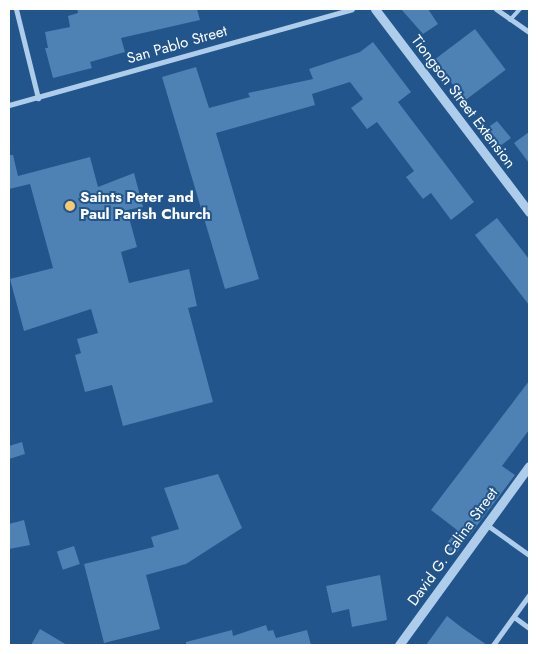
<!DOCTYPE html>
<html>
<head>
<meta charset="utf-8">
<style>
	body { margin:0 }
	#map { position:relative; width:538px; height:654px; overflow:hidden; background:#21558b; font-family:Jost,sans-serif }
	div>[style] { position:absolute }
	[style*='--x'] { left:calc(var(--x)*1px); top:calc(var(--y)*1px); width:calc(var(--w)*1px); rotate:calc(var(--a)*1deg) }
	.building>* { inset:0; background:#4e81b4; transform-origin:0 0 }
	.service>* { height:4px; margin:-2px; padding:0 2px; transform-origin:2px; border-radius:2px; background:#aecdeb }
	.minor>* { height:5px; margin:-2.5px; padding:0 2.5px; transform-origin:2.5px; border-radius:2.5px; background:#aecdeb }
	.tertiary>* { height:9px; margin:-4.5px; padding:0 4.5px; transform-origin:4.5px; border-radius:4.5px; background:#aecdeb }
	.dots>* { width:14px; height:14px; translate:-50% -50%; box-sizing:border-box; border:2px solid #21558b; border-radius:50% }
	span { translate:-50% -50%; white-space:nowrap; text-align:center; line-height:1.15; -webkit-text-stroke:4px #21558b; paint-order:stroke }
	.street-label { font-size:15px; color:#fff }
	.poi-label { font-size:15px; color:#fff; font-weight:700 }
	.left { translate:0 -50%; text-align:left }
	.frame { position:absolute; inset:0; border:10px solid #fff; pointer-events:none }
</style>
</head>
<body>
<div id="map">
	<div class="building">
		<div style="clip-path:polygon(77px 9px,197px 9px,200px 20px,121px 38px,125px 52px,90px 62px,92px 68px,53px 78px,45px 48px,48px 48px,45px 32px,70px 27px,68px 16px,78px 13px)"></div>
		<div style="clip-path:polygon(401px 9px,428px 9px,438px 24px,423px 34px)"></div>
		<div style="left:475px;top:29px;width:51px;height:51px;rotate:53deg"></div>
		<div style="clip-path:polygon(373px 42px,411px 92px,398px 102px,474px 202px,451px 220px,431px 193px,423px 199px,406px 177px,414px 171px,377px 122px,367px 129px,351px 108px,363px 99px,350px 82px,312px 94px,315px 105px,216px 133px,259px 279px,225px 289px,162px 77px,196px 67px,209px 108px,250px 97px,248px 93px,313px 79px,309px 69px,360px 52px)"></div>
		<div style="clip-path:polygon(497px 121px,511px 138px,500px 146px,496px 141px,492px 144px,483px 131px)"></div>
		<div style="clip-path:polygon(529px 132px,529px 163px,514px 143px)"></div>
		<div style="clip-path:polygon(9px 155px,13px 155px,18px 176px,90px 157px,98px 187px,134px 173px,143px 207px,127px 210px,137px 247px,121px 252px,129px 283px,189px 269px,197px 306px,188px 308px,213px 402px,123px 426px,112px 385px,85px 392px,75px 355px,81px 353px,77px 339px,98px 333px,91px 309px,24px 331px,10px 279px,53px 268px,30px 184px,9px 189px)"></div>
		<div style="clip-path:polygon(497px 218px,529px 259px,529px 305px,475px 235px)"></div>
		<div style="clip-path:polygon(529px 381px,529px 430px,502px 466px,515px 475px,455px 555px,444px 547px,457px 530px,431px 510px)"></div>
		<div style="clip-path:polygon(22px 442px,25px 454px,9px 459px,9px 446px)"></div>
		<div style="clip-path:polygon(218px 474px,242px 528px,186px 564px,146px 575px,160px 629px,104px 643px,84px 564px,154px 547px,151px 537px,179px 529px,164px 488px)"></div>
		<div style="clip-path:polygon(24px 520px,30px 545px,9px 549px,9px 524px)"></div>
		<div style="left:74px;top:546px;width:19px;height:18px;rotate:72deg"></div>
		<div style="clip-path:polygon(380px 575px,387px 620px,352px 627px,349px 609px,332px 613px,326px 586px)"></div>
		<div style="clip-path:polygon(447px 616px,461px 627px,487px 645px,426px 645px)"></div>
		<div style="clip-path:polygon(266px 625px,268px 631px,273px 630px,276px 638px,307px 630px,311px 645px,186px 645px,186px 642px,232px 630px,233px 636px)"></div>
		<div style="clip-path:polygon(40px 629px,67px 645px,31px 645px)"></div>
	</div>
	<div class="service">
		<div style="--x:510;--y:20;--w:15;--a:-48"></div>
	</div>
	<div class="minor">
		<div style="--x:16;--y:9;--w:92;--a:76.1"></div>
		<div style="--x:496;--y:9;--w:40;--a:34.9"></div>
		<div style="--x:9;--y:105;--w:356;--a:-15.6"></div>
		<div style="--x:487;--y:525;--w:52;--a:35.5"></div>
		<div style="--x:514;--y:617;--w:19;--a:36"></div>
		<div style="--x:493;--y:645;--w:62;--a:-54.2"></div>
	</div>
	<div class="tertiary">
		<div style="--x:375;--y:9;--w:255;--a:52.8"></div>
		<div style="--x:399;--y:645;--w:221;--a:-54"></div>
	</div>
	<div class="dots">
		<div style="left:70px;top:206px;background:#f7ca70"></div>
	</div>
	<div class="street-label">
		<span style="left:177px;top:45px;rotate:-16deg">San Pablo Street</span>
		<span style="left:463px;top:102px;rotate:53deg">Tiongson Street Extension</span>
		<span style="left:453px;top:547px;rotate:-54deg">David G. Calina Street</span>
	</div>
	<div class="poi-label">
		<span class="left" style="left:80px;top:206px">Saints Peter and<br>Paul Parish Church</span>
	</div>
	<div class="frame"></div>
</div>
</body>
</html>
